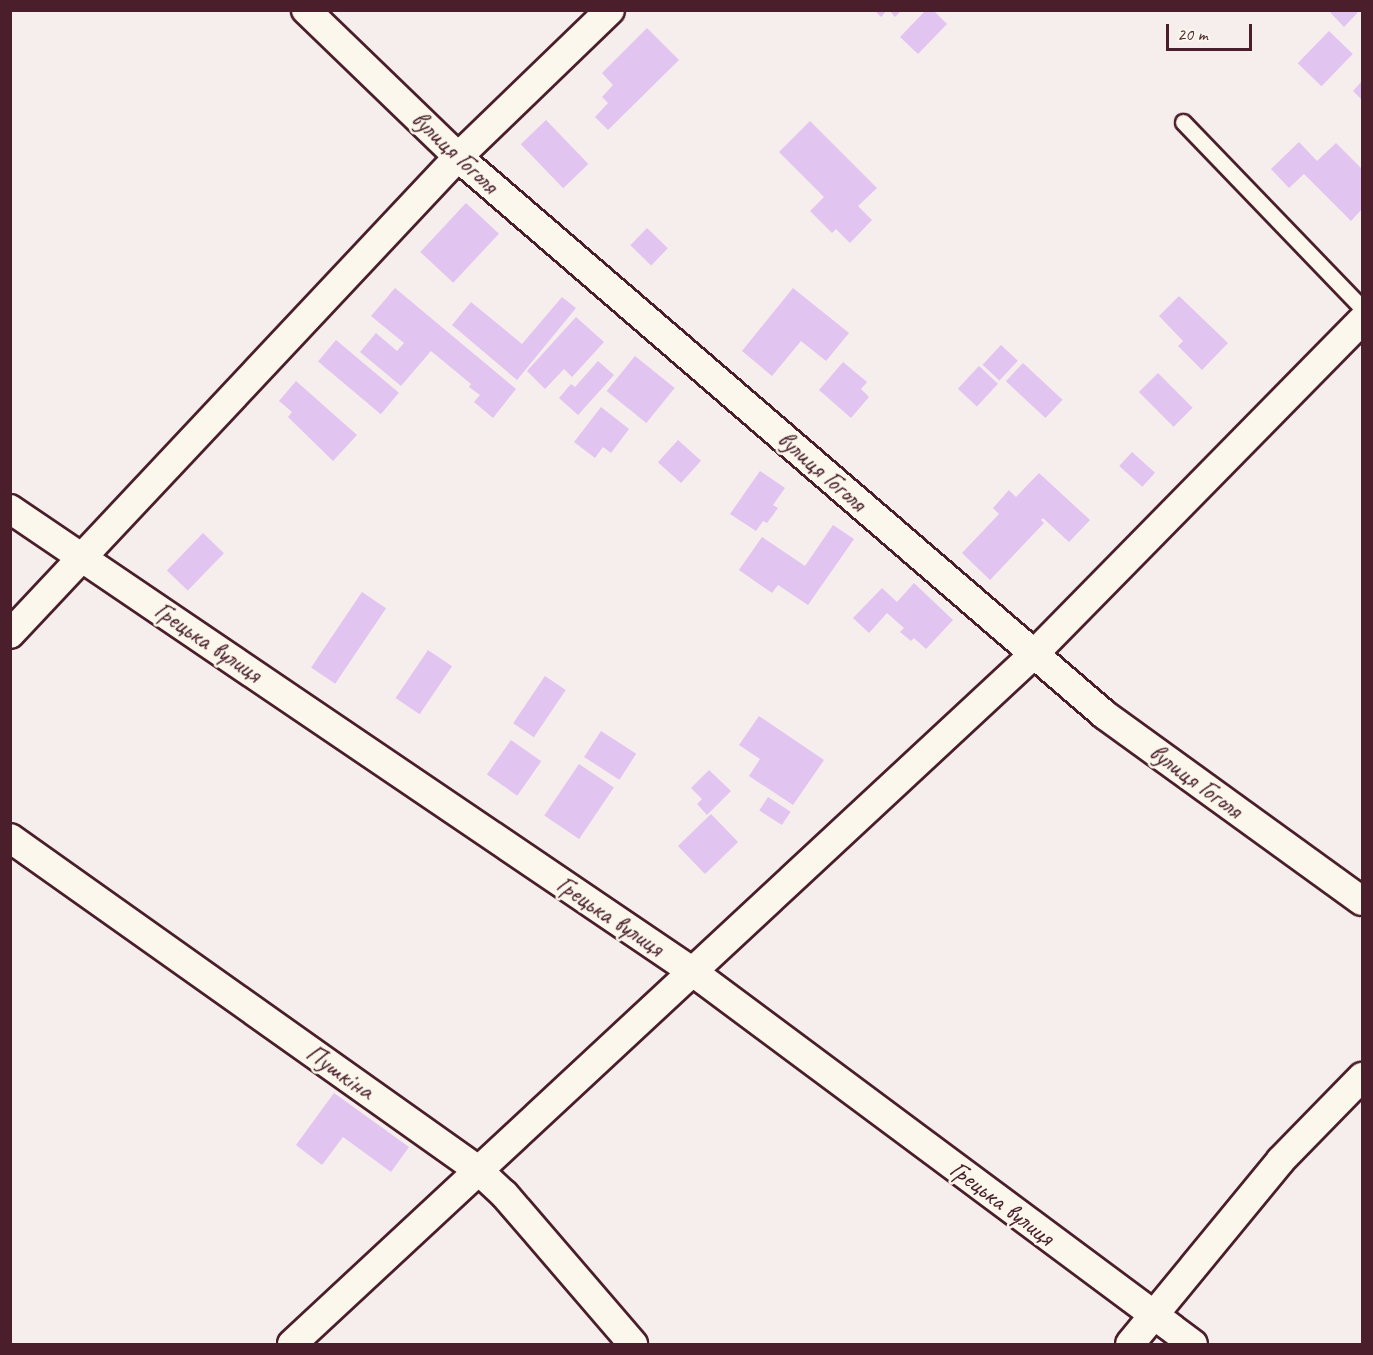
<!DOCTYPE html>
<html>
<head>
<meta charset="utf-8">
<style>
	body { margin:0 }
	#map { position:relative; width:1373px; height:1355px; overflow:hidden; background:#f6eded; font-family:Caveat,sans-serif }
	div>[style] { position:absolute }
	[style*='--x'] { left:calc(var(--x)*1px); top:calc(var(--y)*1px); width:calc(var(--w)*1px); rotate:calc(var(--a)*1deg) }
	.building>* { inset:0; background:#e2c4f1; transform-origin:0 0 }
	.roads { filter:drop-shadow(2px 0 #4a1f2b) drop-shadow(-2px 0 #4a1f2b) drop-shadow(0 2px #4a1f2b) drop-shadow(0 -2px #4a1f2b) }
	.service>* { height:15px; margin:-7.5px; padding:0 7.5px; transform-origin:7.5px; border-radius:7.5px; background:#fbf7ec }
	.minor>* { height:28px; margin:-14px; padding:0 14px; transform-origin:14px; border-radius:14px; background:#fbf7ec }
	span { translate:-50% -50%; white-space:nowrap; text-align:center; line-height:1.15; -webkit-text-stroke:5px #fbf7ec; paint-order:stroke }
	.street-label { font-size:26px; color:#4a1f2b }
	.frame { position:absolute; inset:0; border:12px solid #4a1f2b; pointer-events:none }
	.scale { position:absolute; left:1166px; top:24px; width:86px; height:27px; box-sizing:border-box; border:3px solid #4a1f2b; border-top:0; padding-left:8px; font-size:18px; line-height:21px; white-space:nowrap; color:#4a1f2b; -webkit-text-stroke:4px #fbf7ec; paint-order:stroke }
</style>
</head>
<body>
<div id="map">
	<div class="building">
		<div style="clip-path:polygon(874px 10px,887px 10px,881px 17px)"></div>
		<div style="clip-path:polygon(889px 10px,902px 10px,895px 17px)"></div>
		<div style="clip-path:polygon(926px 10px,933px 10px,947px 24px,918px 54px,900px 37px)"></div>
		<div style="clip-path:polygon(1328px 10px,1360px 10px,1344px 27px)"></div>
		<div style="clip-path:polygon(647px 28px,679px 60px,608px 130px,595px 117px,608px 103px,602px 97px,613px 85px,602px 73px)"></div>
		<div style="left:1329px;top:31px;width:33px;height:45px;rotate:44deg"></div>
		<div style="clip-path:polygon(1362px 81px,1362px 100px,1353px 91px)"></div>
		<div style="left:546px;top:120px;width:61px;height:35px;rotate:46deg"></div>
		<div style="clip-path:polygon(810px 121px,877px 188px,858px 206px,872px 220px,850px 243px,836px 229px,832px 233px,810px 211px,824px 197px,779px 152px)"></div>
		<div style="clip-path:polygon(1299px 142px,1317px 161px,1336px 143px,1362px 169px,1362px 209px,1351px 221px,1304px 174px,1289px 188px,1271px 169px)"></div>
		<div style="left:466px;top:203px;width:45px;height:67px;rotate:43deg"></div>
		<div style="left:647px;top:228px;width:29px;height:24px;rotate:44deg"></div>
		<div style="clip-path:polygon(395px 288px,516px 389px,493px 418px,474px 402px,480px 395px,469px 387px,471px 384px,431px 351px,401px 386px,360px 352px,376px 333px,397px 351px,404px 343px,371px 316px)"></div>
		<div style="clip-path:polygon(793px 288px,849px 333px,826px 361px,801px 341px,772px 376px,742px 351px)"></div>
		<div style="clip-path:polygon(1179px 296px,1228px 343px,1202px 370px,1178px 346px,1183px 341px,1159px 316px)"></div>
		<div style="clip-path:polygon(562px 297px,576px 308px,517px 380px,452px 325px,471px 302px,522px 344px)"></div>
		<div style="clip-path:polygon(576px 317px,604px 342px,572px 377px,564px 369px,545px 389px,527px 371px)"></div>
		<div style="left:336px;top:340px;width:82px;height:28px;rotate:40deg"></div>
		<div style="left:1001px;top:345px;width:23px;height:27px;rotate:43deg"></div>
		<div style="left:635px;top:356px;width:51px;height:45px;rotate:39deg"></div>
		<div style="clip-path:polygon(598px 361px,614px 375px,578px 415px,559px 398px,571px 384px,575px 387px)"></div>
		<div style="clip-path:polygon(843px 362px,867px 382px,861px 389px,869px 397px,851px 418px,819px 390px)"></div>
		<div style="left:1023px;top:363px;width:54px;height:25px;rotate:43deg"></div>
		<div style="left:979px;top:366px;width:26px;height:31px;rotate:43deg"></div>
		<div style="left:1158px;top:373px;width:49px;height:27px;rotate:45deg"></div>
		<div style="clip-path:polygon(296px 381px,357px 435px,333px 461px,288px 417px,292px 412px,279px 401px)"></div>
		<div style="clip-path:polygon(601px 407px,629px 429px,611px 453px,603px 447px,595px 458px,574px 442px)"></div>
		<div style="left:678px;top:440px;width:31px;height:30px;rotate:42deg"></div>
		<div style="left:1132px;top:452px;width:31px;height:19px;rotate:42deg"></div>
		<div style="clip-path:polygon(760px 471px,785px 488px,773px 505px,778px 508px,767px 523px,763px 521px,756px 531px,730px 514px)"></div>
		<div style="clip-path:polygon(1039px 473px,1090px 520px,1069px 542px,1043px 518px,1041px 520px,1044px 523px,990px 580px,962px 553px,999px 514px,993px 508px,1009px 490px,1016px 497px)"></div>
		<div style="clip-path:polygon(833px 525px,854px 539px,808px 605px,778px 585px,772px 593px,739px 570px,762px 537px,805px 566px)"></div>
		<div style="left:203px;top:533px;width:29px;height:52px;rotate:44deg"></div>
		<div style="clip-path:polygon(914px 583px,953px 620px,926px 649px,914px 638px,911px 641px,900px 632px,904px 628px,887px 613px,869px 633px,853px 618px,882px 588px,897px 602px)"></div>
		<div style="left:362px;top:592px;width:29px;height:91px;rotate:34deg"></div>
		<div style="left:428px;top:650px;width:29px;height:58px;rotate:34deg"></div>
		<div style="left:545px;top:676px;width:25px;height:57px;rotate:34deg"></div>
		<div style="clip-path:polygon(759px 716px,824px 760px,793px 805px,749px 776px,760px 759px,739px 745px)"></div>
		<div style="left:601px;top:731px;width:42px;height:31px;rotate:33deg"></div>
		<div style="left:511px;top:740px;width:37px;height:42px;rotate:35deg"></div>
		<div style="left:579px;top:764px;width:42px;height:62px;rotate:34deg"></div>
		<div style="clip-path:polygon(709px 770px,731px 791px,707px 815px,697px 804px,702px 799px,691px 788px)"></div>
		<div style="left:768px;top:797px;width:27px;height:16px;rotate:33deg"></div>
		<div style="left:711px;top:814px;width:39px;height:46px;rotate:46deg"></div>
		<div style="clip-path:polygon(334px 1093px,409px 1147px,391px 1172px,343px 1137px,322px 1165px,296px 1145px)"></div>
	</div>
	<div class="roads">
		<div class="service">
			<div style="--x:1183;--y:122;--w:258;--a:46.1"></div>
		</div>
		<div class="minor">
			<div style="--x:306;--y:10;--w:211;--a:44"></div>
			<div style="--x:458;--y:157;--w:854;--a:40.78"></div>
			<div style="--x:1105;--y:715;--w:317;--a:35.9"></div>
			<div style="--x:10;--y:509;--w:825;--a:34.13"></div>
			<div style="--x:693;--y:972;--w:623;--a:36.65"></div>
			<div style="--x:10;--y:634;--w:654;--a:-46.8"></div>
			<div style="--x:458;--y:157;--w:211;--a:-44"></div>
			<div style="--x:10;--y:838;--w:574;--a:35.35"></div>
			<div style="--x:478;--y:1170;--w:35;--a:43"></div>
			<div style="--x:504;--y:1194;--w:198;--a:49.3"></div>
			<div style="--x:292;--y:1344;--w:1013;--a:-42.92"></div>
			<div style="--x:1034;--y:654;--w:468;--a:-45.5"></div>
			<div style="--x:1130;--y:1344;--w:238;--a:-50.6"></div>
			<div style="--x:1281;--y:1160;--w:116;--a:-45.7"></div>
		</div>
	</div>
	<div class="street-label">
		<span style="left:455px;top:152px;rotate:43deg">вулиця Гоголя</span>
		<span style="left:822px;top:471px;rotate:41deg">вулиця Гоголя</span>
		<span style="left:208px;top:642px;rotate:34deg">Грецька вулиця</span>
		<span style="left:1196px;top:781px;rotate:36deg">вулиця Гоголя</span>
		<span style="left:610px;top:916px;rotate:34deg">Грецька вулиця</span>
		<span style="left:340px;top:1072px;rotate:35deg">Пушкіна</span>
		<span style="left:1002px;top:1203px;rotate:37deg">Грецька вулиця</span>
	</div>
	<div class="frame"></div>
	<div class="scale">20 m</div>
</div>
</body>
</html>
